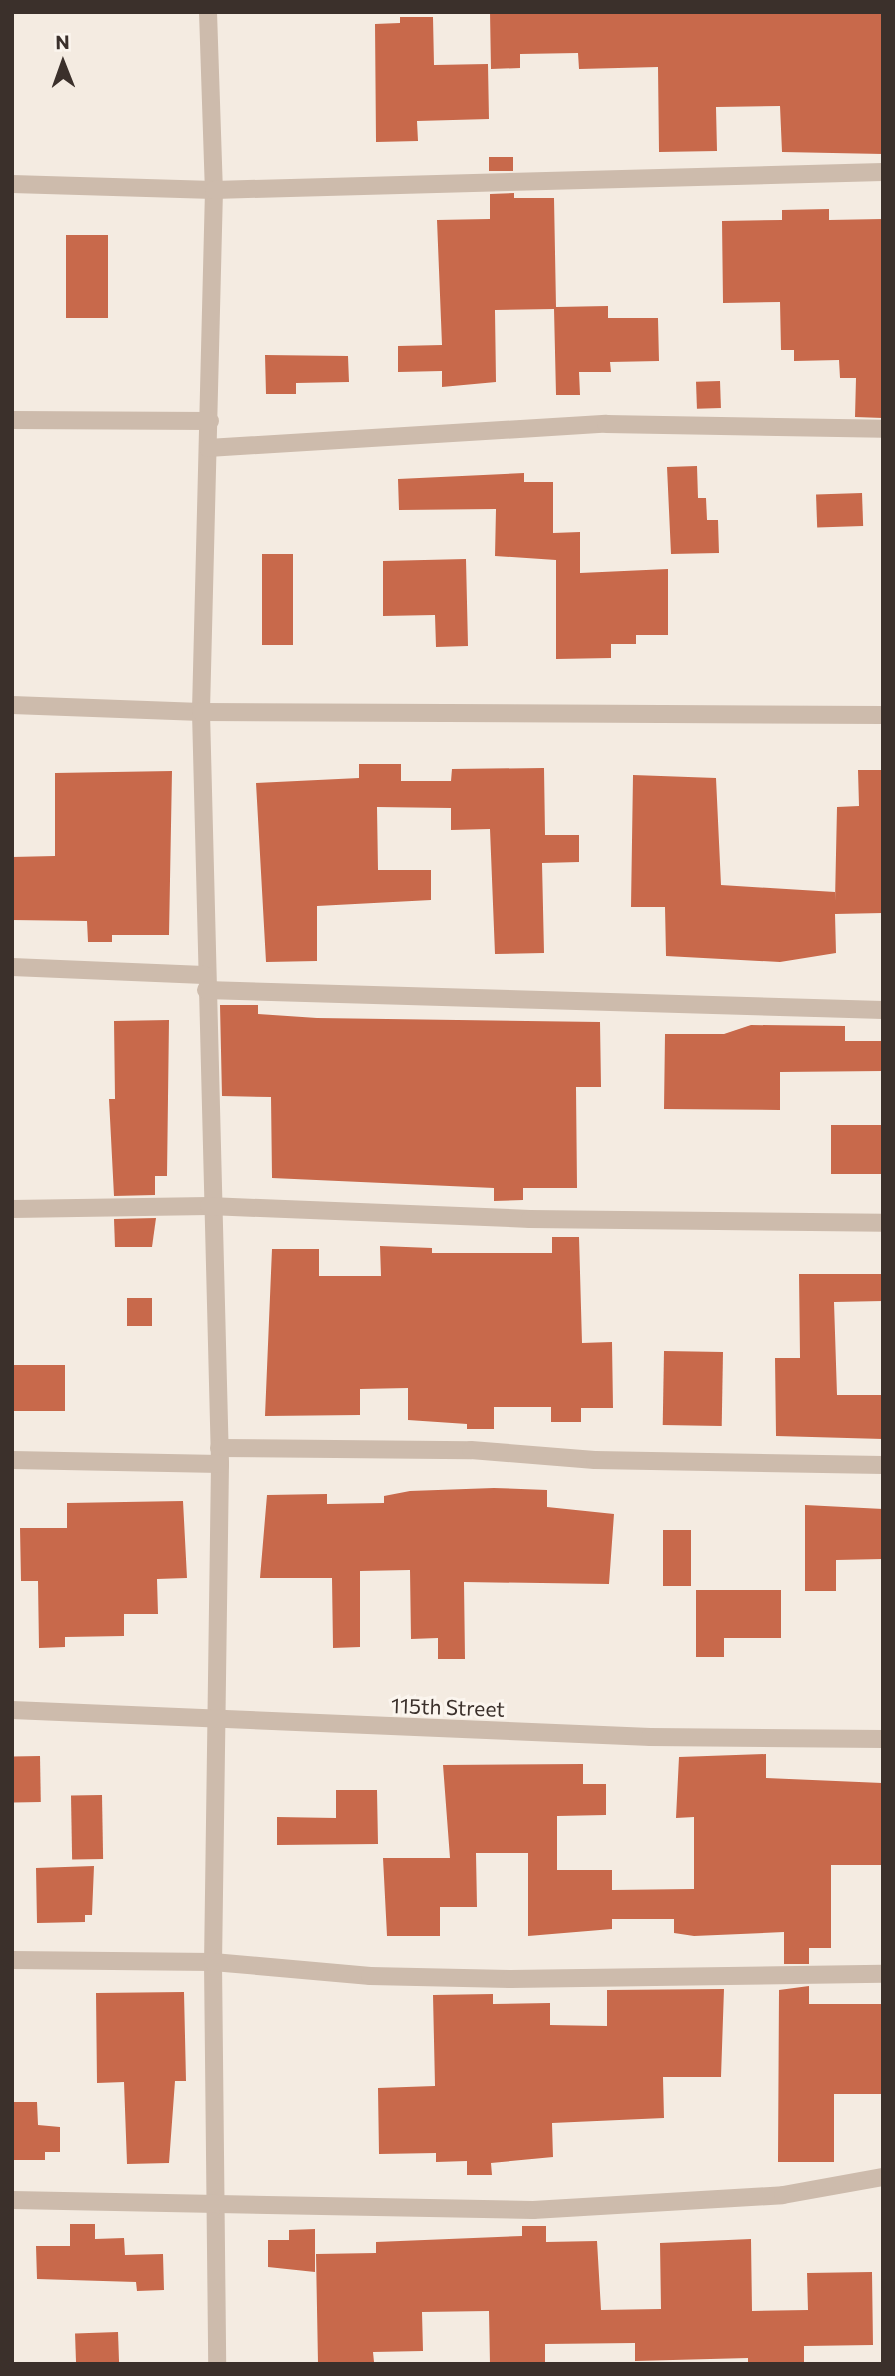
<!DOCTYPE html>
<html>
<head>
<meta charset="utf-8">
<style>
	body { margin:0 }
	#map { position:relative; width:895px; height:2376px; overflow:hidden; background:#f4ebe1; font-family:Commissioner,sans-serif }
	div>[style] { position:absolute }
	[style*='--x'] { left:calc(var(--x)*1px); top:calc(var(--y)*1px); width:calc(var(--w)*1px); rotate:calc(var(--a)*1deg) }
	.building>* { inset:0; background:#c8694b; transform-origin:0 0 }
	.street>* { height:18px; margin:-9px; padding:0 9px; transform-origin:9px; border-radius:9px; background:#cdbbac }
	span { translate:-50% -50%; white-space:nowrap; text-align:center; line-height:1.15; -webkit-text-stroke:6px #fbf5ee; paint-order:stroke }
	.street-label { font-size:21px; color:#3b302b }
	.frame { position:absolute; inset:0; border:14px solid #3b302b; pointer-events:none }
	.north { position:absolute; left:28px; top:28px; width:70px; height:70px; -webkit-text-stroke:5px #fbf5ee; paint-order:stroke; rotate:359deg; font-size:19px; font-weight:700; line-height:28px; text-align:center; color:#3b302b }
	.north::after { content:''; display:block; margin:auto; width:24px; height:32px; background:#3b302b; clip-path:polygon(50% 0,100% 100%,50% 72%,0 100%) }
</style>
</head>
<body>
<div id="map">
	<div class="building">
		<div style="clip-path:polygon(490px 12px,883px 12px,883px 154px,782px 152px,780px 106px,716px 107px,717px 151px,659px 152px,658px 67px,579px 69px,578px 53px,520px 54px,520px 68px,491px 69px)"></div>
		<div style="clip-path:polygon(400px 17px,433px 17px,434px 65px,488px 64px,489px 119px,417px 121px,418px 141px,376px 142px,375px 24px,400px 23px)"></div>
		<div style="left:513px;top:157px;width:14px;height:24px;rotate:90deg"></div>
		<div style="clip-path:polygon(514px 193px,514px 198px,554px 198px,556px 307px,608px 306px,608px 318px,658px 318px,659px 361px,610px 362px,611px 372px,579px 372px,580px 395px,556px 395px,554px 309px,495px 310px,496px 382px,442px 387px,442px 371px,398px 372px,398px 346px,442px 345px,437px 220px,490px 219px,490px 194px)"></div>
		<div style="clip-path:polygon(829px 209px,829px 220px,883px 219px,883px 418px,855px 417px,856px 378px,840px 378px,839px 360px,794px 361px,794px 350px,781px 350px,780px 302px,723px 303px,722px 221px,782px 220px,782px 210px)"></div>
		<div style="left:66px;top:235px;width:42px;height:83px"></div>
		<div style="clip-path:polygon(265px 355px,348px 356px,349px 382px,296px 383px,296px 394px,266px 394px)"></div>
		<div style="left:720px;top:381px;width:27px;height:24px;rotate:88deg"></div>
		<div style="clip-path:polygon(697px 466px,698px 498px,706px 498px,707px 520px,718px 520px,719px 553px,671px 554px,667px 467px)"></div>
		<div style="clip-path:polygon(524px 473px,524px 482px,553px 482px,553px 533px,580px 532px,580px 573px,668px 569px,668px 635px,636px 635px,636px 644px,611px 644px,611px 658px,556px 659px,556px 560px,495px 556px,496px 509px,399px 510px,398px 479px)"></div>
		<div style="left:862px;top:493px;width:33px;height:46px;rotate:88deg"></div>
		<div style="left:262px;top:554px;width:31px;height:91px"></div>
		<div style="clip-path:polygon(466px 559px,468px 646px,436px 647px,435px 615px,383px 616px,383px 561px)"></div>
		<div style="clip-path:polygon(359px 764px,401px 764px,401px 781px,451px 781px,452px 769px,544px 768px,545px 835px,579px 835px,579px 862px,542px 863px,544px 953px,495px 954px,490px 829px,451px 830px,451px 808px,377px 807px,378px 870px,431px 870px,431px 900px,317px 906px,317px 961px,266px 962px,256px 783px,359px 778px)"></div>
		<div style="clip-path:polygon(858px 770px,883px 770px,883px 913px,835px 914px,836px 953px,780px 962px,666px 956px,665px 907px,631px 907px,633px 775px,716px 778px,721px 885px,835px 892px,835px 901px,837px 807px,859px 806px)"></div>
		<div style="clip-path:polygon(172px 771px,169px 935px,112px 935px,112px 942px,88px 942px,87px 921px,12px 920px,12px 857px,55px 856px,55px 773px)"></div>
		<div style="clip-path:polygon(220px 1005px,258px 1005px,258px 1014px,317px 1018px,600px 1022px,601px 1087px,576px 1087px,577px 1188px,523px 1188px,523px 1200px,494px 1201px,494px 1188px,272px 1178px,271px 1097px,222px 1096px)"></div>
		<div style="clip-path:polygon(169px 1020px,167px 1176px,155px 1176px,155px 1195px,114px 1196px,109px 1099px,115px 1099px,114px 1021px)"></div>
		<div style="clip-path:polygon(751px 1025px,845px 1026px,845px 1041px,883px 1041px,883px 1071px,780px 1072px,780px 1110px,664px 1109px,665px 1034px,724px 1034px)"></div>
		<div style="left:831px;top:1125px;width:52px;height:49px"></div>
		<div style="clip-path:polygon(156px 1218px,152px 1247px,115px 1247px,114px 1219px)"></div>
		<div style="clip-path:polygon(552px 1237px,579px 1237px,582px 1343px,612px 1342px,613px 1408px,581px 1408px,581px 1422px,551px 1422px,551px 1407px,494px 1407px,494px 1429px,467px 1429px,467px 1424px,408px 1420px,408px 1388px,360px 1389px,360px 1415px,265px 1416px,272px 1249px,319px 1249px,319px 1276px,381px 1276px,380px 1246px,432px 1248px,432px 1253px,552px 1253px)"></div>
		<div style="clip-path:polygon(799px 1274px,883px 1274px,883px 1301px,834px 1302px,837px 1395px,883px 1395px,883px 1439px,776px 1436px,775px 1358px,800px 1358px)"></div>
		<div style="left:152px;top:1298px;width:28px;height:25px;rotate:90deg"></div>
		<div style="left:723px;top:1352px;width:74px;height:59px;rotate:91deg"></div>
		<div style="left:12px;top:1365px;width:53px;height:46px"></div>
		<div style="clip-path:polygon(494px 1488px,547px 1490px,547px 1507px,614px 1514px,609px 1584px,464px 1582px,465px 1659px,438px 1659px,438px 1638px,411px 1639px,410px 1570px,360px 1571px,360px 1647px,333px 1648px,332px 1578px,260px 1578px,267px 1495px,327px 1494px,327px 1504px,384px 1503px,384px 1496px,410px 1491px)"></div>
		<div style="clip-path:polygon(183px 1501px,187px 1578px,157px 1579px,158px 1614px,124px 1614px,124px 1636px,65px 1637px,65px 1647px,39px 1648px,38px 1581px,21px 1581px,20px 1528px,67px 1528px,67px 1503px)"></div>
		<div style="clip-path:polygon(805px 1505px,883px 1509px,883px 1559px,836px 1560px,836px 1591px,805px 1591px)"></div>
		<div style="left:663px;top:1530px;width:28px;height:56px"></div>
		<div style="clip-path:polygon(696px 1590px,781px 1590px,781px 1638px,724px 1638px,724px 1657px,696px 1657px)"></div>
		<div style="clip-path:polygon(766px 1754px,766px 1778px,882px 1783px,883px 1865px,831px 1865px,831px 1948px,809px 1948px,809px 1964px,784px 1964px,784px 1932px,694px 1936px,674px 1933px,674px 1919px,612px 1919px,612px 1929px,528px 1936px,528px 1853px,476px 1853px,477px 1907px,440px 1907px,440px 1936px,387px 1936px,383px 1858px,450px 1858px,443px 1765px,583px 1764px,583px 1784px,606px 1784px,606px 1815px,557px 1816px,557px 1870px,612px 1870px,612px 1890px,694px 1889px,694px 1817px,676px 1818px,679px 1757px)"></div>
		<div style="left:40px;top:1756px;width:46px;height:27px;rotate:89deg"></div>
		<div style="clip-path:polygon(336px 1790px,377px 1790px,378px 1844px,277px 1845px,277px 1817px,336px 1818px)"></div>
		<div style="left:102px;top:1795px;width:64px;height:31px;rotate:89deg"></div>
		<div style="clip-path:polygon(94px 1866px,92px 1915px,85px 1915px,85px 1922px,37px 1923px,36px 1868px)"></div>
		<div style="clip-path:polygon(809px 1986px,809px 2004px,883px 2004px,883px 2094px,834px 2094px,834px 2162px,778px 2162px,779px 1990px)"></div>
		<div style="clip-path:polygon(724px 1989px,721px 2077px,663px 2077px,664px 2118px,552px 2123px,553px 2157px,491px 2163px,492px 2175px,467px 2175px,467px 2161px,436px 2162px,436px 2153px,379px 2154px,378px 2088px,435px 2086px,433px 1995px,493px 1994px,493px 2004px,550px 2003px,550px 2025px,607px 2026px,607px 1990px)"></div>
		<div style="clip-path:polygon(184px 1992px,186px 2081px,175px 2081px,169px 2163px,127px 2164px,124px 2082px,97px 2083px,96px 1993px)"></div>
		<div style="clip-path:polygon(12px 2102px,37px 2102px,38px 2125px,60px 2127px,60px 2152px,45px 2152px,45px 2160px,12px 2160px)"></div>
		<div style="clip-path:polygon(70px 2224px,95px 2224px,95px 2239px,124px 2238px,125px 2255px,163px 2254px,164px 2290px,137px 2291px,136px 2282px,37px 2279px,36px 2246px,70px 2246px)"></div>
		<div style="clip-path:polygon(522px 2226px,546px 2226px,546px 2242px,597px 2241px,601px 2310px,661px 2309px,660px 2243px,751px 2239px,752px 2311px,808px 2310px,807px 2273px,872px 2272px,873px 2345px,804px 2346px,804px 2364px,748px 2364px,748px 2358px,635px 2361px,635px 2343px,545px 2344px,545px 2364px,490px 2364px,489px 2311px,422px 2312px,423px 2351px,373px 2352px,374px 2362px,318px 2363px,316px 2254px,376px 2253px,376px 2242px,522px 2236px)"></div>
		<div style="clip-path:polygon(315px 2229px,315px 2272px,268px 2267px,268px 2240px,289px 2240px,289px 2230px)"></div>
		<div style="left:118px;top:2332px;width:32px;height:43px;rotate:88deg"></div>
	</div>
	<div class="street">
		<div style="--x:208;--y:12;--w:178;--a:88.1"></div>
		<div style="--x:214;--y:190;--w:522;--a:91.43"></div>
		<div style="--x:201;--y:712;--w:752;--a:88.55"></div>
		<div style="--x:220;--y:1464;--w:498;--a:90.8"></div>
		<div style="--x:213;--y:1962;--w:402;--a:89.4"></div>
		<div style="--x:12;--y:184;--w:202;--a:1.7"></div>
		<div style="--x:214;--y:190;--w:669;--a:-1.54"></div>
		<div style="--x:12;--y:420;--w:198;--a:0.3"></div>
		<div style="--x:208;--y:448;--w:399;--a:-3.5"></div>
		<div style="--x:606;--y:424;--w:277;--a:1"></div>
		<div style="--x:12;--y:705;--w:189;--a:2.1"></div>
		<div style="--x:201;--y:712;--w:682;--a:0.25"></div>
		<div style="--x:12;--y:967;--w:192;--a:2.4"></div>
		<div style="--x:206;--y:990;--w:677;--a:1.69"></div>
		<div style="--x:12;--y:1209;--w:197;--a:-0.9"></div>
		<div style="--x:209;--y:1206;--w:321;--a:2.3"></div>
		<div style="--x:530;--y:1219;--w:353;--a:0.6"></div>
		<div style="--x:219;--y:1448;--w:252;--a:0.5"></div>
		<div style="--x:471;--y:1450;--w:124;--a:4.6"></div>
		<div style="--x:595;--y:1460;--w:288;--a:1"></div>
		<div style="--x:12;--y:1460;--w:208;--a:1.1"></div>
		<div style="--x:12;--y:1710;--w:639;--a:2.42"></div>
		<div style="--x:650;--y:1737;--w:233;--a:0.5"></div>
		<div style="--x:12;--y:1960;--w:201;--a:0.6"></div>
		<div style="--x:213;--y:1962;--w:158;--a:5.1"></div>
		<div style="--x:370;--y:1976;--w:140;--a:1.2"></div>
		<div style="--x:510;--y:1979;--w:373;--a:-0.8"></div>
		<div style="--x:12;--y:2200;--w:521;--a:1.1"></div>
		<div style="--x:533;--y:2210;--w:250;--a:-3.4"></div>
		<div style="--x:783;--y:2195;--w:102;--a:-10.2"></div>
	</div>
	<div class="street-label">
		<span style="left:448px;top:1707px;rotate:2deg">115th Street</span>
	</div>
	<div class="frame"></div>
	<div class="north">N</div>
</div>
</body>
</html>
